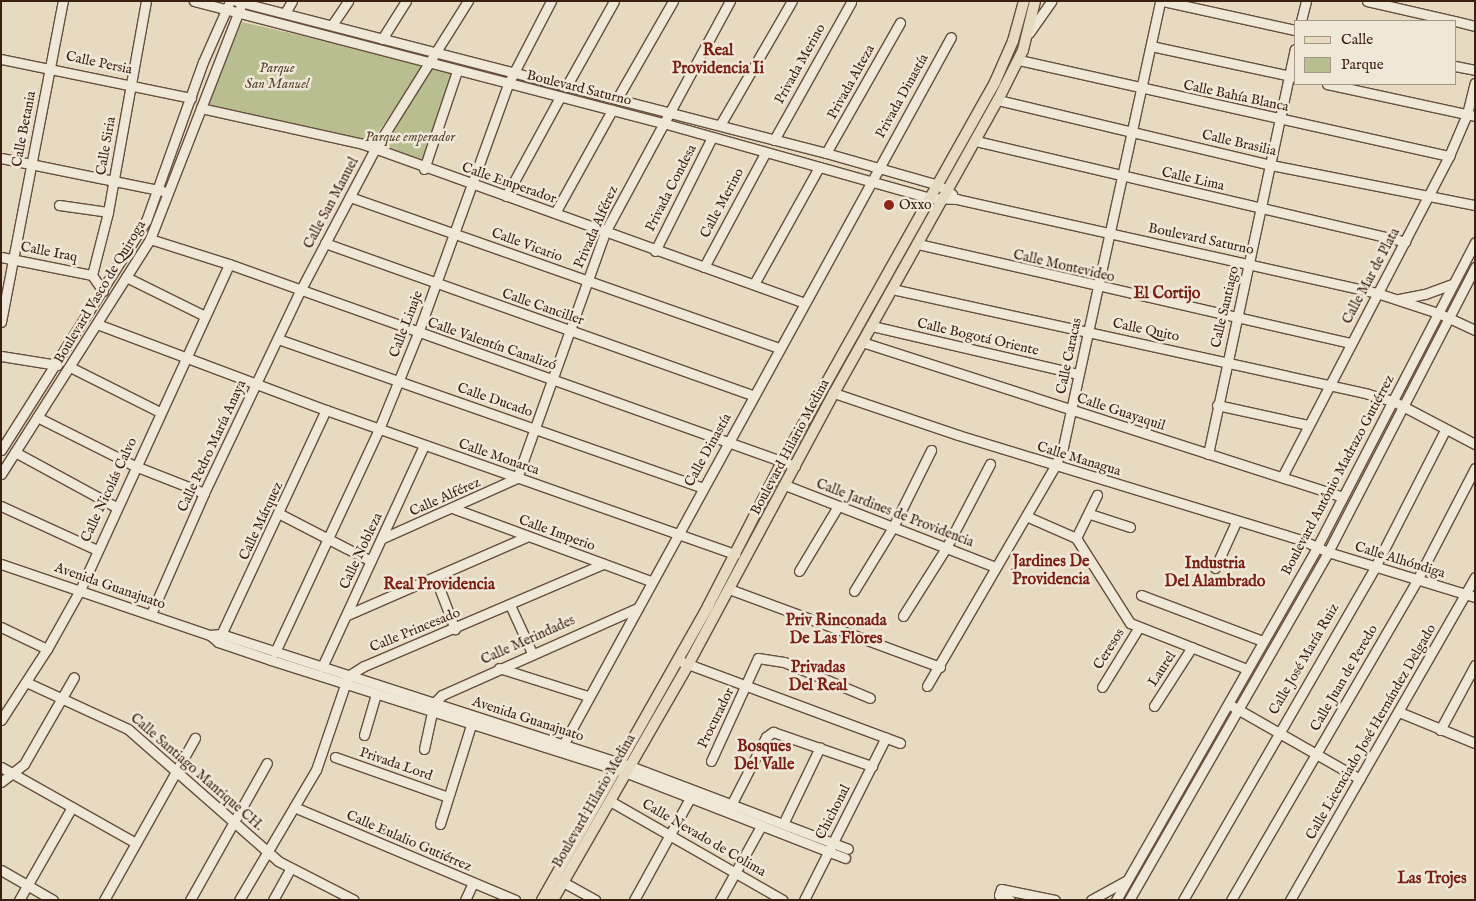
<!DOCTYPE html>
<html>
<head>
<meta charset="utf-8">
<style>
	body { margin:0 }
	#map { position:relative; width:1476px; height:901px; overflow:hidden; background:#e6dac1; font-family:"IM FELL English",serif }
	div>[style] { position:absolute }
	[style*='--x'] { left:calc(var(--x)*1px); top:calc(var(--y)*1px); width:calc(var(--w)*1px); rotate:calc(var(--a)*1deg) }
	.green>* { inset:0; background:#b8be90 }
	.roads { filter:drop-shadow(1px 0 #664e3c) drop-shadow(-1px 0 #664e3c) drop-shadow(0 1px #664e3c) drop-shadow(0 -1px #664e3c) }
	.minor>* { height:9px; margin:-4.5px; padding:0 4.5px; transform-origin:4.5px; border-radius:4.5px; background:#efe7d7 }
	.major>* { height:10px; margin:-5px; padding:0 5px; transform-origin:5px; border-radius:5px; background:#e6dac1 }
	.dots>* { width:14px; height:14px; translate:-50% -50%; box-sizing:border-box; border:2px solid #efe7d7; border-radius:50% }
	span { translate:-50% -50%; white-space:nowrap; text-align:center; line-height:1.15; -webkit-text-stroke:5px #efe7d7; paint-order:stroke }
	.street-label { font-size:14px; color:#3b1f10 }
	.park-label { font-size:14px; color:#5a4730; font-style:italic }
	.poi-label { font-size:14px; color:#3b1f10 }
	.left { translate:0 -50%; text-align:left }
	.quarter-label { font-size:16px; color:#7a1f14; font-weight:700 }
	.frame { position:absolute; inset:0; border:2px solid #3b1f10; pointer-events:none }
	.legend { position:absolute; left:1294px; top:20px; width:162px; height:65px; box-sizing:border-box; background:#efe7d7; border:1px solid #a79787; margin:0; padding:6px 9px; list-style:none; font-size:15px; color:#3b1f10 }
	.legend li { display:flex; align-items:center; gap:10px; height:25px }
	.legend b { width:25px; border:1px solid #a79787 }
</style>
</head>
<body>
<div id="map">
	<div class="green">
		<div style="clip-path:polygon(242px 22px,457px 71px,424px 169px,375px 149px,422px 71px,371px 142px,205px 106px)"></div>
	</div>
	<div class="roads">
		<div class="minor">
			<div style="--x:194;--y:1;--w:485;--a:14.6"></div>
			<div style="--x:663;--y:123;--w:277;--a:15.7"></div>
			<div style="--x:930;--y:198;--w:27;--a:2"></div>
			<div style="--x:957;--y:199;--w:430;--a:12.6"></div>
			<div style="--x:1377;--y:293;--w:64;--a:18.2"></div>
			<div style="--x:1438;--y:313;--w:41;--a:24.7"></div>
			<div style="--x:236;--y:1;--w:609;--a:14.45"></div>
			<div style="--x:826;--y:153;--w:116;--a:15.9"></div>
			<div style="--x:938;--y:185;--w:17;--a:33"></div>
			<div style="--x:1163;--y:1;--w:135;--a:12.4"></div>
			<div style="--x:1367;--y:1;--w:89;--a:12.9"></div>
			<div style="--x:285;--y:13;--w:14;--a:-60"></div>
			<div style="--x:1301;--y:21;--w:21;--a:-76"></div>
			<div style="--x:1455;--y:21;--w:21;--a:14"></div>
			<div style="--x:332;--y:25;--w:29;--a:-56"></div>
			<div style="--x:1029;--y:33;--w:39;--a:-55"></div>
			<div style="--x:382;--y:39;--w:45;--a:-57.7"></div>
			<div style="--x:1151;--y:46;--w:147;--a:12.1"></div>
			<div style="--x:1;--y:59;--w:194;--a:11.6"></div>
			<div style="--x:1019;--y:60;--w:441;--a:12.6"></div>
			<div style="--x:1455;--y:66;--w:20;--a:11"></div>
			<div style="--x:1327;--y:84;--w:151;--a:12.2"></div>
			<div style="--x:566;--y:87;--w:98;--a:-60.8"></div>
			<div style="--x:618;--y:97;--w:111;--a:-60.2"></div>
			<div style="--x:998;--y:100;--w:281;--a:13.4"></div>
			<div style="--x:1271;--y:165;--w:208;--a:11.1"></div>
			<div style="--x:201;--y:108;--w:166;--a:12.5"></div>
			<div style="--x:363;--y:144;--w:468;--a:19.8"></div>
			<div style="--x:720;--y:125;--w:143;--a:-59.9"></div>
			<div style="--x:774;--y:140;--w:158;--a:-60.8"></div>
			<div style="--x:976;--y:141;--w:441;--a:13.2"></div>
			<div style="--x:826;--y:153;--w:150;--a:-60.4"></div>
			<div style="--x:1;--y:158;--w:165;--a:11.5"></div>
			<div style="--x:424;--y:169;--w:103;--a:-71.4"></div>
			<div style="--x:506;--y:196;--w:113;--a:-61.4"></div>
			<div style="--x:350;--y:197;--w:454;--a:19.4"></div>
			<div style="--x:59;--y:205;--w:49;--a:8.1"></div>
			<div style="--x:555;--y:213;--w:118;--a:-61"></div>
			<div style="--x:150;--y:239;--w:83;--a:17.6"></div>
			<div style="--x:229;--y:264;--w:601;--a:19.64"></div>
			<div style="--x:325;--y:243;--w:454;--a:19.6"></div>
			<div style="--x:918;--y:244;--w:444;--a:12.9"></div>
			<div style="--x:655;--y:251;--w:127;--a:-63.4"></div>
			<div style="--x:1;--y:257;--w:93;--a:11.2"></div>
			<div style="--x:704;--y:267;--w:129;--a:-61.8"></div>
			<div style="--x:126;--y:277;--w:88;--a:26.3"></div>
			<div style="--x:754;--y:284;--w:134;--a:-60.9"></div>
			<div style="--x:892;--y:289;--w:487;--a:12.4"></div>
			<div style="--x:1368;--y:394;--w:26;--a:16"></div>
			<div style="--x:1393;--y:401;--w:93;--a:27.7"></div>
			<div style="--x:103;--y:291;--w:19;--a:-125"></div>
			<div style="--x:92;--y:275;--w:65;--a:-75.7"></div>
			<div style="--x:108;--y:212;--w:214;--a:-79.8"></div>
			<div style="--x:1399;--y:299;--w:26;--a:-11"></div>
			<div style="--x:1425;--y:294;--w:29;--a:-20"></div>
			<div style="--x:1;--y:322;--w:327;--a:-79.1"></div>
			<div style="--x:97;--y:324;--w:245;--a:20.6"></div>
			<div style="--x:326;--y:410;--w:434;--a:19.4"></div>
			<div style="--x:872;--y:326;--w:212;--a:13.1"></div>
			<div style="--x:278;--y:339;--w:450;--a:19.3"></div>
			<div style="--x:862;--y:342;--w:505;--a:17.86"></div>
			<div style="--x:1;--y:356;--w:57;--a:9.1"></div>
			<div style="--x:70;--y:367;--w:101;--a:26.6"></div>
			<div style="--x:834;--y:393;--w:131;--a:18.7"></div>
			<div style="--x:958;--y:435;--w:360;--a:17"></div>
			<div style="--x:1302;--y:540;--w:29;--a:25"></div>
			<div style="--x:1328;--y:552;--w:154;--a:17"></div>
			<div style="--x:1217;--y:405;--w:93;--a:12.4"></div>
			<div style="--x:37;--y:417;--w:110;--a:26.6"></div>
			<div style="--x:135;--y:466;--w:74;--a:21.4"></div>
			<div style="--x:1;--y:450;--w:271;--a:-57.7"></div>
			<div style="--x:146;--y:221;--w:169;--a:-70.3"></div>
			<div style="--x:203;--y:62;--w:67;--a:-66.1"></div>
			<div style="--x:15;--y:452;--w:115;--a:28.6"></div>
			<div style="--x:1208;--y:454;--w:414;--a:-77.9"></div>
			<div style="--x:1;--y:474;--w:278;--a:-57.6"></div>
			<div style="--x:150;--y:239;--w:248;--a:-68.7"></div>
			<div style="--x:1282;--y:477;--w:362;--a:-62.5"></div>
			<div style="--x:1449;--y:156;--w:46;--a:-66.8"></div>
			<div style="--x:1467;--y:114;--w:32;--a:-76"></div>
			<div style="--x:785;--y:485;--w:225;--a:21.3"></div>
			<div style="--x:1;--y:506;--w:106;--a:24.6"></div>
			<div style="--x:455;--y:509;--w:209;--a:20.2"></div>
			<div style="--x:280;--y:514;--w:102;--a:27.3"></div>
			<div style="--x:1090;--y:514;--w:42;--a:18"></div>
			<div style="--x:1026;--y:516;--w:55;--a:23.7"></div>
			<div style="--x:1076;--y:538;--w:101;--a:57.6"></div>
			<div style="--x:1130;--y:623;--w:126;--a:21.5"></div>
			<div style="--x:383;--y:538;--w:147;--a:-24.1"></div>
			<div style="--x:517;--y:478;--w:261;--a:-70.3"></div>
			<div style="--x:605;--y:232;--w:263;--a:-61.6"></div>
			<div style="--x:1076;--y:538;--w:48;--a:-64"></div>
			<div style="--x:1;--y:564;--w:221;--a:18.8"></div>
			<div style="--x:210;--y:635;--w:11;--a:41"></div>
			<div style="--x:218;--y:642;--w:56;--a:18.8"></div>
			<div style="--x:271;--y:660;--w:374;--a:17.6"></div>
			<div style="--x:627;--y:773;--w:234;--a:21.3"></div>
			<div style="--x:1215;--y:568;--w:51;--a:-65.5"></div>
			<div style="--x:799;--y:571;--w:76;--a:-59"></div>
			<div style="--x:435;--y:577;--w:56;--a:69"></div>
			<div style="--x:729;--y:589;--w:225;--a:20.3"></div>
			<div style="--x:854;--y:591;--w:75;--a:-58.6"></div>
			<div style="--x:893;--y:527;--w:86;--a:-63.7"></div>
			<div style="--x:1141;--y:595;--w:130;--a:20.7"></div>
			<div style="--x:510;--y:605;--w:53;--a:65.4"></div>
			<div style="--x:151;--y:614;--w:132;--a:-66.3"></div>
			<div style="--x:204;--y:493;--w:224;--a:-64.6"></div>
			<div style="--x:300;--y:291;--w:161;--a:-62.2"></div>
			<div style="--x:375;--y:149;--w:175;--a:-57.9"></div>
			<div style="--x:347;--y:615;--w:195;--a:-23.5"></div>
			<div style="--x:903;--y:616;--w:80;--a:-57.7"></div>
			<div style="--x:946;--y:548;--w:95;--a:-62.4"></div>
			<div style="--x:1;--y:627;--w:51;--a:25.6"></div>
			<div style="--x:210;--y:635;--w:11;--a:-5"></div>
			<div style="--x:221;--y:634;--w:430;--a:17.9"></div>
			<div style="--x:630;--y:766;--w:233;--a:20.8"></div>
			<div style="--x:219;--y:639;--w:253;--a:-65"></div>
			<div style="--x:275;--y:652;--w:246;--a:-65"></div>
			<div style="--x:379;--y:429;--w:104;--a:-67.9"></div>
			<div style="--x:418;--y:333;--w:265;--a:-70.1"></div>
			<div style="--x:508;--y:84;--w:93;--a:-62.6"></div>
			<div style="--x:677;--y:660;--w:238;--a:20.4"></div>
			<div style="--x:322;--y:667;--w:244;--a:-65.3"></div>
			<div style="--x:499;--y:668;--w:93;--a:17.5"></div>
			<div style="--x:26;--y:682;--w:112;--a:24.7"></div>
			<div style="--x:128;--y:729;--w:200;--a:41.3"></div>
			<div style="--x:278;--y:861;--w:85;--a:27.2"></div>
			<div style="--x:927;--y:686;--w:255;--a:-59.8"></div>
			<div style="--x:1055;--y:466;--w:21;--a:-67"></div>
			<div style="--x:1063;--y:447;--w:456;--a:-77.7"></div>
			<div style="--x:1102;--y:687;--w:70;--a:-58.3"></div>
			<div style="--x:1154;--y:706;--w:70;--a:-57.2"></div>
			<div style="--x:1232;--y:706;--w:147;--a:29.7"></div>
			<div style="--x:1399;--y:712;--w:82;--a:22.2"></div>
			<div style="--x:1;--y:720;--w:85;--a:-57.1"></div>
			<div style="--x:47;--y:649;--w:68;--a:-60.8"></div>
			<div style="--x:80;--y:590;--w:358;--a:-65.4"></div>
			<div style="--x:1440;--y:730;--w:74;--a:-61.7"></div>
			<div style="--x:364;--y:735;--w:43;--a:-73.7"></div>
			<div style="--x:563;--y:745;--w:807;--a:-61.28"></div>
			<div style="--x:424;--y:749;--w:47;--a:-77.7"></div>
			<div style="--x:434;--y:703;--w:11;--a:-45"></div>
			<div style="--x:442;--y:695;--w:214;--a:-24"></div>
			<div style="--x:335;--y:757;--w:120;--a:19.5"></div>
			<div style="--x:711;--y:761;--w:113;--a:-65.5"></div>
			<div style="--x:758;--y:658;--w:26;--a:9"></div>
			<div style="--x:784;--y:662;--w:93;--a:22.7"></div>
			<div style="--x:1;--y:767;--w:155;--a:29.4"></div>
			<div style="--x:1;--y:782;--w:29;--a:-38"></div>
			<div style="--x:24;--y:764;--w:100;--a:-60.1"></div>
			<div style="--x:610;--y:801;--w:199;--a:29.8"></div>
			<div style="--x:294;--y:807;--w:240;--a:22.8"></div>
			<div style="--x:730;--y:807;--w:79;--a:-62.8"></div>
			<div style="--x:766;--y:737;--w:9;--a:-36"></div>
			<div style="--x:773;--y:732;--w:105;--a:19"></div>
			<div style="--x:440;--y:824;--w:107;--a:-72.6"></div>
			<div style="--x:783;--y:824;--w:85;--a:-64.3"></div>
			<div style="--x:1;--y:870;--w:60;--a:30"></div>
			<div style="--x:563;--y:882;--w:37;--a:29"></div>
			<div style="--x:19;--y:900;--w:107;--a:-60.3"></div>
			<div style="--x:104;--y:900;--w:186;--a:-60.7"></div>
			<div style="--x:190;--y:900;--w:157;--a:-60.7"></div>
			<div style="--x:239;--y:900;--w:151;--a:-59.4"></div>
			<div style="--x:316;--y:770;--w:99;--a:-71.2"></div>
			<div style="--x:348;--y:676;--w:19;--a:-32"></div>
			<div style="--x:364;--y:666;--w:260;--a:-23.1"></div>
			<div style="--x:273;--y:900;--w:35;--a:-61"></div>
			<div style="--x:465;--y:900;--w:19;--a:-65"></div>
			<div style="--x:634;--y:900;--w:116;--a:-61.2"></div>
			<div style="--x:720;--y:900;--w:85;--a:-61"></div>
			<div style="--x:804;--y:900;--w:182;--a:-63.3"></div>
			<div style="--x:1010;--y:900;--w:12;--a:-156"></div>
			<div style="--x:999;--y:895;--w:6;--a:-72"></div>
			<div style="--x:1001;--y:889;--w:55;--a:11.5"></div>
			<div style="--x:1091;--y:900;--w:39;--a:-29"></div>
			<div style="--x:1116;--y:900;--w:406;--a:-60.3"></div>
			<div style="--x:1317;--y:547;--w:343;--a:-62.6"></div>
			<div style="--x:1129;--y:900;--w:401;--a:-60.2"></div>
			<div style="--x:1328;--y:552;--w:321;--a:-62.7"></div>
			<div style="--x:1183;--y:900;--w:384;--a:-60"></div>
			<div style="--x:1375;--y:567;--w:154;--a:-62.9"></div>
			<div style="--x:1231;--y:900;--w:370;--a:-59.8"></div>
			<div style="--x:1417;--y:580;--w:126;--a:-62.6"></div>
			<div style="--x:1290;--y:900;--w:372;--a:-60.2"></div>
		</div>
		<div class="major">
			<div style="--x:542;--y:900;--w:338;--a:-60.5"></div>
			<div style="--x:708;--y:606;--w:164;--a:-62.8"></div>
			<div style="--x:783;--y:460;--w:433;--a:-60.7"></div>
			<div style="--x:995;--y:82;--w:45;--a:-66.3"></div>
			<div style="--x:1013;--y:41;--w:41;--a:-74.6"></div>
			<div style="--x:553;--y:900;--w:271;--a:-60.1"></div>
			<div style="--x:688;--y:665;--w:309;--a:-61.8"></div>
			<div style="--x:834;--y:393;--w:336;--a:-60.8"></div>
			<div style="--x:998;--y:100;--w:56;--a:-63.4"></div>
			<div style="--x:1023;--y:50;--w:50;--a:-76.2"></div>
		</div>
	</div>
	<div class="dots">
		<div style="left:889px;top:205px;background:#8f2418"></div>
	</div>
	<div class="street-label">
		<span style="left:99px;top:63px;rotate:12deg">Calle Persia</span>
		<span style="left:800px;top:64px;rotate:-61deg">Privada Merino</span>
		<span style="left:851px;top:82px;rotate:-61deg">Privada Alteza</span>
		<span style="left:579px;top:88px;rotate:14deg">Boulevard Saturno</span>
		<span style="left:902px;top:96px;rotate:-61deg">Privada Dinastía</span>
		<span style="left:1236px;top:96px;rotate:12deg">Calle Bahía Blanca</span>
		<span style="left:24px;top:129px;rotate:-79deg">Calle Betania</span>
		<span style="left:1239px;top:143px;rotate:13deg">Calle Brasilia</span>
		<span style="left:106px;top:146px;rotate:-80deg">Calle Siria</span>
		<span style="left:1193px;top:179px;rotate:13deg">Calle Lima</span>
		<span style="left:509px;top:183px;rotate:19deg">Calle Emperador</span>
		<span style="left:671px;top:188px;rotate:-63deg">Privada Condesa</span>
		<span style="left:331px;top:203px;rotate:-62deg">Calle San Manuel</span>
		<span style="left:722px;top:203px;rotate:-62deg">Calle Merino</span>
		<span style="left:596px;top:227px;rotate:-66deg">Privada Alférez</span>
		<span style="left:1201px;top:239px;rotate:12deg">Boulevard Saturno</span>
		<span style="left:527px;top:245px;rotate:20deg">Calle Vicario</span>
		<span style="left:49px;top:252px;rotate:11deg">Calle Iraq</span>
		<span style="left:1064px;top:266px;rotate:13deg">Calle Montevideo</span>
		<span style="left:1371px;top:276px;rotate:-62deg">Calle Mar de Plata</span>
		<span style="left:100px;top:292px;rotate:-59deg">Boulevard Vasco de Quiroga</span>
		<span style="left:543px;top:307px;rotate:19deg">Calle Canciller</span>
		<span style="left:1225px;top:307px;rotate:-77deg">Calle Santiago</span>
		<span style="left:406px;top:324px;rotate:-69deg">Calle Linaje</span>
		<span style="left:1146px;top:330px;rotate:12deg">Calle Quito</span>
		<span style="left:978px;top:337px;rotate:13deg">Calle Bogotá Oriente</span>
		<span style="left:492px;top:344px;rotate:19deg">Calle Valentín Canalizó</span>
		<span style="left:1069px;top:356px;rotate:-78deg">Calle Caracas</span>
		<span style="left:495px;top:400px;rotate:19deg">Calle Ducado</span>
		<span style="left:1121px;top:412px;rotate:18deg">Calle Guayaquil</span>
		<span style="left:212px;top:446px;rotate:-65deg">Calle Pedro María Anaya</span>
		<span style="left:790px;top:447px;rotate:-62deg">Boulevard Hilario Medina</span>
		<span style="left:708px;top:450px;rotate:-61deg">Calle Dinastía</span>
		<span style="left:499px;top:457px;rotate:19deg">Calle Monarca</span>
		<span style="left:1079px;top:459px;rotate:17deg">Calle Managua</span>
		<span style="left:1338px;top:475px;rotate:-62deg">Boulevard Antônio Madrazo Gutiérrez</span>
		<span style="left:109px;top:490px;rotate:-65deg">Calle Nicolás Calvo</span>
		<span style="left:445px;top:497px;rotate:-24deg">Calle Alférez</span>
		<span style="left:895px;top:513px;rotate:21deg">Calle Jardines de Providencia</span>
		<span style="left:261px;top:521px;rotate:-65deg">Calle Márquez</span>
		<span style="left:557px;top:533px;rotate:20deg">Calle Imperio</span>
		<span style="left:361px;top:551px;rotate:-65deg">Calle Nobleza</span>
		<span style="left:1400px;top:560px;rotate:17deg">Calle Alhóndiga</span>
		<span style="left:110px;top:586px;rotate:19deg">Avenida Guanajuato</span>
		<span style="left:415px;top:630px;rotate:-22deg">Calle Princesado</span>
		<span style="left:528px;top:640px;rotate:-24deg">Calle Merindades</span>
		<span style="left:1109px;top:649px;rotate:-58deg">Ceresos</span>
		<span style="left:1304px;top:659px;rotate:-60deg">Calle José María Ruiz</span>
		<span style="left:1162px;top:669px;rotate:-57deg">Laurel</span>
		<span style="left:1344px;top:678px;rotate:-60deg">Calle Juan de Peredo</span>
		<span style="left:716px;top:718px;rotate:-64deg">Procurador</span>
		<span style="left:528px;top:719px;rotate:18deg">Avenida Guanajuato</span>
		<span style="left:1371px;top:732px;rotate:-60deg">Calle Licenciado José Hernández Delgado</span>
		<span style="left:396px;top:764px;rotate:19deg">Privada Lord</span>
		<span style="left:197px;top:772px;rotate:41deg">Calle Santiago Manrique CH.</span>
		<span style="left:594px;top:801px;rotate:-60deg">Boulevard Hilario Medina</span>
		<span style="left:833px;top:812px;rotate:-63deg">Chichonal</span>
		<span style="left:704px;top:838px;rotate:30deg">Calle Nevado de Colima</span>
		<span style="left:409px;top:841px;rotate:23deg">Calle Eulalio Gutiérrez</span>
	</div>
	<div class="park-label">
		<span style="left:277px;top:76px">Parque<br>San Manuel</span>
		<span style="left:410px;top:137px">Parque emperador</span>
	</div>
	<div class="poi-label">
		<span class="left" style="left:899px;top:205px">Oxxo</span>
	</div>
	<div class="quarter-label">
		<span style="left:718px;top:60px">Real<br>Providencia Ii</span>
		<span style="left:1167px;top:294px">El Cortijo</span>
		<span style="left:1051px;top:571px">Jardines De<br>Providencia</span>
		<span style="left:1215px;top:573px">Industria<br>Del Alambrado</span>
		<span style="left:439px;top:585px">Real Providencia</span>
		<span style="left:836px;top:630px">Priv Rinconada<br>De Las Flores</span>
		<span style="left:818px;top:677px">Privadas<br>Del Real</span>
		<span style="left:764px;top:756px">Bosques<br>Del Valle</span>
		<span style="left:1432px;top:879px">Las Trojes</span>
	</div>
	<div class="frame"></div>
	<ul class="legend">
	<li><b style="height:6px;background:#e6dac1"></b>Calle</li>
	<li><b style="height:14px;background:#b8be90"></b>Parque</li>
	</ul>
</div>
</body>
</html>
